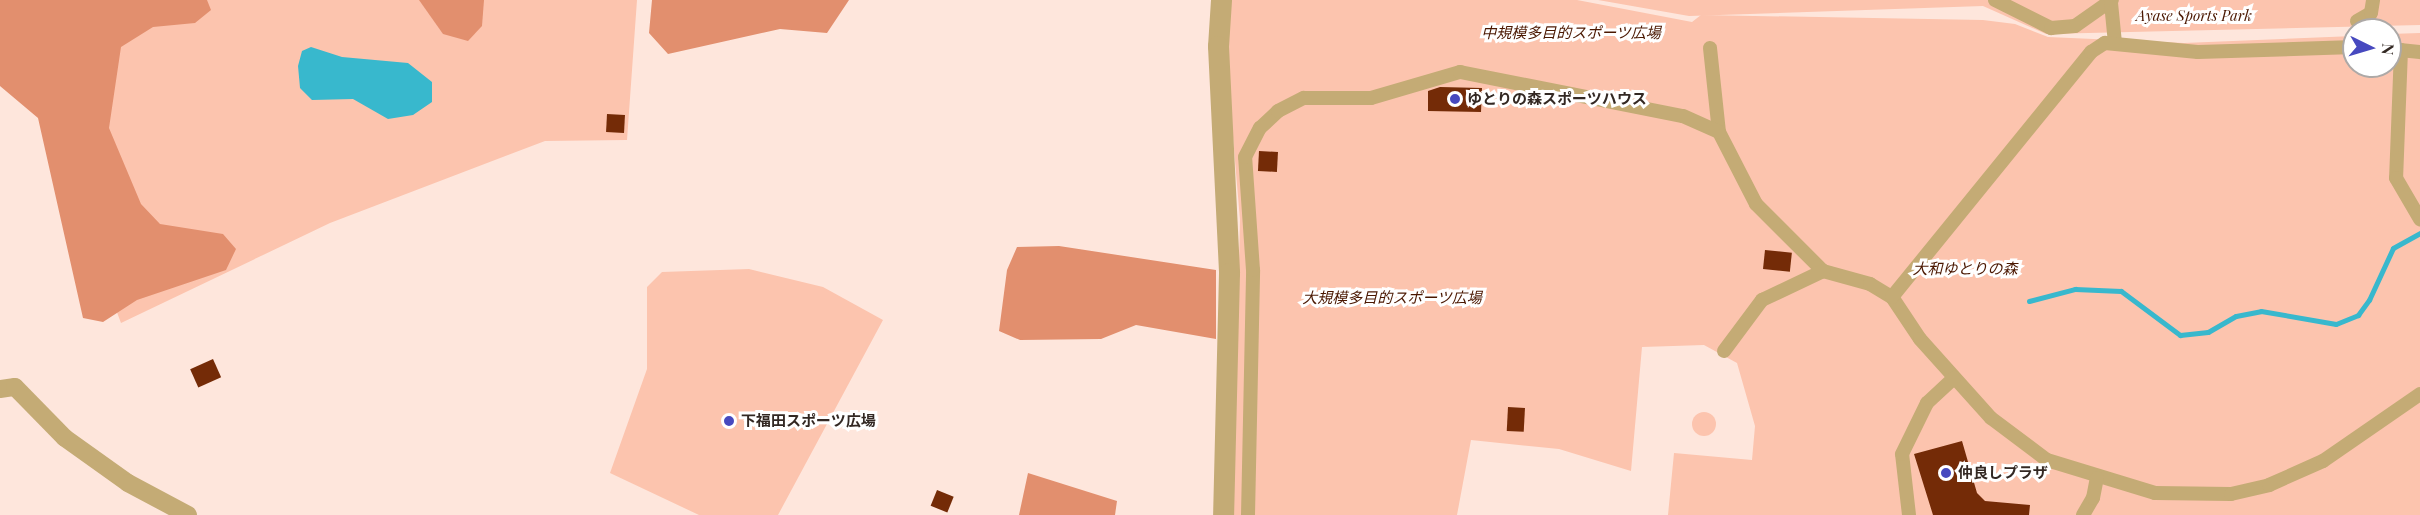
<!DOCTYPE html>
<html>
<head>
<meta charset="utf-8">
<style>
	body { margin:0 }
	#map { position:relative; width:2420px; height:515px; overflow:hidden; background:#fee6dc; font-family:"Playfair Display","Noto Sans JP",serif }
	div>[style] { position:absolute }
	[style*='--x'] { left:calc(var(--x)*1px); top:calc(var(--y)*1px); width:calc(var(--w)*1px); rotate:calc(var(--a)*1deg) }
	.green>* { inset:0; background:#fcc4ae }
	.round { border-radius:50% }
	.forest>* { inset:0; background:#e28f6e }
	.water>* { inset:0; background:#38b8cd }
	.stream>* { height:5px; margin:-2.5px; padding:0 2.5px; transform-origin:2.5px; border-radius:2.5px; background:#38b8cd }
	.building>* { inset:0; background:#742b07; transform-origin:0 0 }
	.pedestrian>* { height:14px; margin:-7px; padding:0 7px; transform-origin:7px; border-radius:7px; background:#c4ab75 }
	.minor>* { height:18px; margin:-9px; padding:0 9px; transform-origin:9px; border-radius:9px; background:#c4ab75 }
	.tertiary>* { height:21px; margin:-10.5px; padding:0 10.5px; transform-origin:10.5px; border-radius:10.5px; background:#c4ab75 }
	.dots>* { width:16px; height:16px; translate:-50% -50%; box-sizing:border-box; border:3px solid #fff; border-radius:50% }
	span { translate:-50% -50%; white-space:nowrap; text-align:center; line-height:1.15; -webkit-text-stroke:6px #fff; paint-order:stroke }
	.park-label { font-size:15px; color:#4a1700; font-style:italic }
	.poi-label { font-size:15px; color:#332823; font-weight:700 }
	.left { translate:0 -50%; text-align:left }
	.north { position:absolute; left:2342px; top:18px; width:60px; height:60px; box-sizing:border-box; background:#fff; border:2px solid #ada9a7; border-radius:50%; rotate:95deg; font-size:16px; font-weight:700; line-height:24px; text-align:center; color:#332823 }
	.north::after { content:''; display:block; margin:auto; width:21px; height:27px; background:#4749bf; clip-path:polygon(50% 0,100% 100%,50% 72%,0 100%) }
</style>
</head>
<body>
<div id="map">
	<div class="green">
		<div style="clip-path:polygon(0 0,637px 0,627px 140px,545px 141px,330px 223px,121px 323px)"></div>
		<div style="clip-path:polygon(1229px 0,1577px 0,1692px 22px,1701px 15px,1983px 20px,2015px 24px,2048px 37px,2184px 43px,2354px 36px,2354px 66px,2390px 66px,2390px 34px,2420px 33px,2420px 515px,1668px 515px,1674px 453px,1752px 460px,1755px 426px,1737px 363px,1704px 345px,1642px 347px,1631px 471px,1559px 449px,1471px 440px,1457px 515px,1233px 515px,1240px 220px,1227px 66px)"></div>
		<div style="clip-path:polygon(1598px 0,2420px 0,2420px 25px,2046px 34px,1983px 6px,1689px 16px)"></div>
		<div style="clip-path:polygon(749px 269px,823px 287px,883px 320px,778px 515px,699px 515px,610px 473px,647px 369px,647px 287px,662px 272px)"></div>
		<div class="round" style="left:1692px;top:412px;width:24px;height:24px"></div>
	</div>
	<div class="forest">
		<div style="clip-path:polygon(0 0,207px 0,211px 10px,195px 23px,153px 27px,121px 47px,109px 128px,141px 204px,160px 224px,223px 234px,236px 249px,226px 270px,137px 300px,103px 322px,83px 318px,38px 118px,0 86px)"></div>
		<div style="clip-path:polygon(419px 0,484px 0,482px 26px,468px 41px,443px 34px)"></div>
		<div style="clip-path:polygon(652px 0,849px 0,827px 33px,780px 29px,668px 54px,649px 33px)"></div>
		<div style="clip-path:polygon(1059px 246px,1216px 270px,1216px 339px,1136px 325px,1101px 339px,1020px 340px,999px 331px,1007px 270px,1017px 247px)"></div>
		<div style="clip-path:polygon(1028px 473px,1117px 501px,1115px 515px,1019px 515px)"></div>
	</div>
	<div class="water">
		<div style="clip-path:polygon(311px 47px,342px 57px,408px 63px,432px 82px,432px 102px,413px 115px,388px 119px,353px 99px,312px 100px,300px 88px,298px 66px,302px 51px)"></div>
	</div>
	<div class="stream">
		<div style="--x:2029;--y:301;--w:48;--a:-14.6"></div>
		<div style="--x:2075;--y:289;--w:46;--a:2.5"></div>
		<div style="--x:2121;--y:291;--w:74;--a:36.7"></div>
		<div style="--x:2180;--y:335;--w:28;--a:-6"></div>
		<div style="--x:2208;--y:332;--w:32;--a:-30"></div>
		<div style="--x:2236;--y:316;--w:25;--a:-11"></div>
		<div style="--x:2261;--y:311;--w:76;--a:9.8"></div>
		<div style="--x:2336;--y:324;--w:24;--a:-22"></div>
		<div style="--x:2358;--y:315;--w:19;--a:-54"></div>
		<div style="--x:2369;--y:300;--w:57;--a:-65.2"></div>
		<div style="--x:2393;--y:248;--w:31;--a:-29"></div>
	</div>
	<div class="building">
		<div style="clip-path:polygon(1440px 87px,1482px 88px,1481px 112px,1428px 111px,1428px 91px)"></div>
		<div style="left:607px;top:114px;width:18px;height:18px;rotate:3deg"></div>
		<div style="left:1259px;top:151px;width:19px;height:20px;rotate:3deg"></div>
		<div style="left:1765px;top:250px;width:27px;height:19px;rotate:6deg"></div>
		<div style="left:213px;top:359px;width:20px;height:25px;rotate:66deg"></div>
		<div style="left:1508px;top:407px;width:17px;height:24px;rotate:3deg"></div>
		<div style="clip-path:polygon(1962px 441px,1977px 493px,1985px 501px,2030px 505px,2029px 515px,1933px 515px,1914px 454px)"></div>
		<div style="left:937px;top:490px;width:18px;height:17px;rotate:22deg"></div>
	</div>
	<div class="pedestrian">
		<div style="--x:1995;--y:0;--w:63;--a:26.6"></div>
		<div style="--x:2051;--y:28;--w:24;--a:-5"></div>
		<div style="--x:2075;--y:26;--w:45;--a:-35.1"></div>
		<div style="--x:2111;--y:3;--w:40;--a:84.3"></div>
		<div style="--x:2357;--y:21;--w:16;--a:-30"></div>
		<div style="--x:2371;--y:13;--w:13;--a:-81"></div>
		<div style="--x:1710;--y:48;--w:84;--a:83.9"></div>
		<div style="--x:1719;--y:132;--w:81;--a:62.8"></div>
		<div style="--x:1756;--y:204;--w:95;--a:45"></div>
		<div style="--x:1823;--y:271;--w:49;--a:15.5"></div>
		<div style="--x:1870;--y:284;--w:26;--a:31"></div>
		<div style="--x:1892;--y:297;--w:50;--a:56.3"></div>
		<div style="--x:1920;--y:339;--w:106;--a:48.1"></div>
		<div style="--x:1991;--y:418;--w:70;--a:36.9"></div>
		<div style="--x:2047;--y:460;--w:113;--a:17"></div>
		<div style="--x:2155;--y:493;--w:76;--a:0.8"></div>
		<div style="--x:2231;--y:494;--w:39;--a:-13"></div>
		<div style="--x:2269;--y:485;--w:59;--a:-24"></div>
		<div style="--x:2323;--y:461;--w:118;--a:-34.6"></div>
		<div style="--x:2390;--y:49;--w:30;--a:6"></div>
		<div style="--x:2401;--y:50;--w:128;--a:92.2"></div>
		<div style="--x:2396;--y:178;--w:48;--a:59.7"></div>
		<div style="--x:1892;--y:297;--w:316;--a:-50.9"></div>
		<div style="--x:2091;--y:52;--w:17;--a:-33"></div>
		<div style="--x:2105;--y:43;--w:93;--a:5.5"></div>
		<div style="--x:2198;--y:52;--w:156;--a:-1.8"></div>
		<div style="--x:1724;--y:351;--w:64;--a:-53.3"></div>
		<div style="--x:1762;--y:300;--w:68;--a:-25.4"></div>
		<div style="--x:1248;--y:515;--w:245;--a:-88.8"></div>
		<div style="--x:1253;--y:270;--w:113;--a:-94"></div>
		<div style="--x:1245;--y:157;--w:33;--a:-63"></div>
		<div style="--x:1260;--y:128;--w:25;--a:-43"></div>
		<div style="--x:1278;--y:111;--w:29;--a:-27"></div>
		<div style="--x:1304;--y:98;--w:67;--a:0"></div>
		<div style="--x:1371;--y:98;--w:93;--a:-16.3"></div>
		<div style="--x:1460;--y:72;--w:227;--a:11.2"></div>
		<div style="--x:1683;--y:116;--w:39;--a:24"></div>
		<div style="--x:1909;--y:515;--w:61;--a:-96.5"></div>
		<div style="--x:1902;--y:454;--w:57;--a:-63.9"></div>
		<div style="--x:1927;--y:403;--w:37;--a:-43"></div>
		<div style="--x:2083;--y:515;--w:20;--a:-60"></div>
		<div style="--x:2093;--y:498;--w:20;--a:-79"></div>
	</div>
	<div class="minor">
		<div style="--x:0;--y:389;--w:15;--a:-8"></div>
		<div style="--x:15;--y:387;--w:71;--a:45.6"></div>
		<div style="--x:65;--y:438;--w:77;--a:35.5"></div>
		<div style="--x:128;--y:483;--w:68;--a:28.1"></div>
	</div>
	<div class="tertiary">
		<div style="--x:1221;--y:0;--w:46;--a:93.7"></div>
		<div style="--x:1218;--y:46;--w:227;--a:87.2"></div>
		<div style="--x:1229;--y:273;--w:242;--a:91.4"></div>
	</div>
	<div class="dots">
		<div style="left:1455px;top:99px;background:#4749bf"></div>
		<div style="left:729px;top:421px;background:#4749bf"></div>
		<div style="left:1946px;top:473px;background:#4749bf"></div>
	</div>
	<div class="park-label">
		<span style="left:2194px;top:16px">Ayase Sports Park</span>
		<span style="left:1571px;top:33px">中規模多目的スポーツ広場</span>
		<span style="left:1965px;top:269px">大和ゆとりの森</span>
		<span style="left:1392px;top:298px">大規模多目的スポーツ広場</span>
	</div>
	<div class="poi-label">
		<span class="left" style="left:1467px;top:99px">ゆとりの森スポーツハウス</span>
		<span class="left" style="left:741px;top:421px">下福田スポーツ広場</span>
		<span class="left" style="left:1958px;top:473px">仲良しプラザ</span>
	</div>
	<div class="north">N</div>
</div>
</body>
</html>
